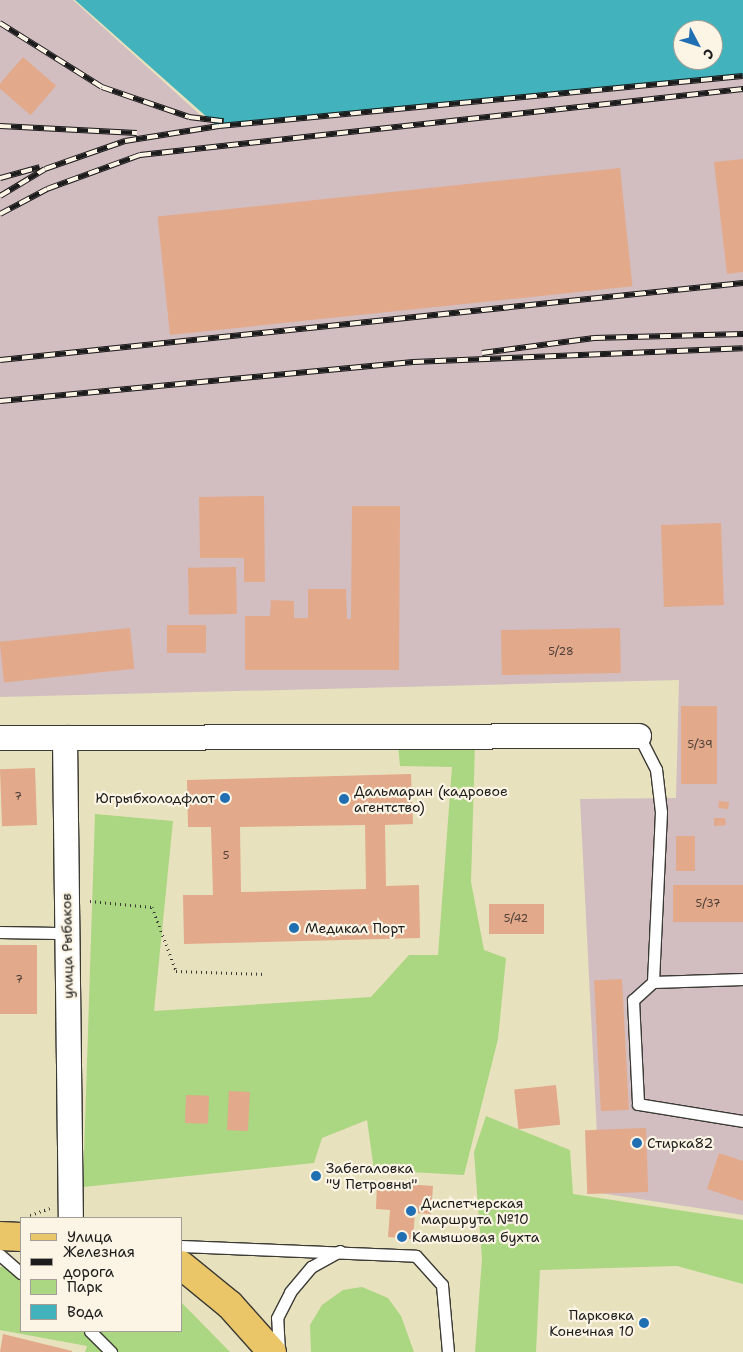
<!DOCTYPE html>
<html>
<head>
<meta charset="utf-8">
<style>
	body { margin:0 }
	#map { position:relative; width:743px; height:1352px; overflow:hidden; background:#e8e1bd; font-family:"Shantell Sans",sans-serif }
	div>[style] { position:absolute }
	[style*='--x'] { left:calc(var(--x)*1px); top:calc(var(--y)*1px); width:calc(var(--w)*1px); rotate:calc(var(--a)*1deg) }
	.industrial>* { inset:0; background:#d2bec1 }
	.green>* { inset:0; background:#abd682 }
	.water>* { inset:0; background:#42b2bc }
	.building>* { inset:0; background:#e2a98b; transform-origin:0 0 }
	.path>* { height:3px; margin-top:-1.5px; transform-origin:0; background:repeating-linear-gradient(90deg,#3b3a34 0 1px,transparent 0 5px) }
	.roads { filter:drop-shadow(1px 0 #3b3a34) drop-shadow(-1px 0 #3b3a34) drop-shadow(0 1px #3b3a34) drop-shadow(0 -1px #3b3a34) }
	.service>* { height:11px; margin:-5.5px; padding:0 5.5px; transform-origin:5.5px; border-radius:5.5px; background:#fff }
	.minor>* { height:24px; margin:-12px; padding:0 12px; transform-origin:12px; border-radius:12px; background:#fff }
	.primary>* { height:28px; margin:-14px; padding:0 14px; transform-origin:14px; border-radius:14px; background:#ebc669 }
	.rail>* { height:5.5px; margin-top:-2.75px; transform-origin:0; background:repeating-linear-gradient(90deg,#fcf5e5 0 11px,#1c1c1c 0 22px); box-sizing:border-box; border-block:1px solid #1c1c1c }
	.dots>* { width:14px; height:14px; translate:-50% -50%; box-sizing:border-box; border:2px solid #fcf5e5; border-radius:50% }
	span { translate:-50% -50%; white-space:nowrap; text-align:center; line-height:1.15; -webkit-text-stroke:4.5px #fcf5e5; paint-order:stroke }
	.number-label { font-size:11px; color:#4e3f38 }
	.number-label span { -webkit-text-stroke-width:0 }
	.poi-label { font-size:14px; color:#1c1c1c }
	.left { translate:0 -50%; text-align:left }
	.right { translate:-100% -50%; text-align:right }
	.street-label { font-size:14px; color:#1c1c1c }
	.legend { position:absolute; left:20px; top:1217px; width:162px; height:115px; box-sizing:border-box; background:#fcf5e5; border:1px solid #a29e95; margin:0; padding:6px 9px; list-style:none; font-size:15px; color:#1c1c1c }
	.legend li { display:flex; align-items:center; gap:10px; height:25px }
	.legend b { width:25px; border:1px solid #a29e95 }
	.north { position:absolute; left:673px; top:20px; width:50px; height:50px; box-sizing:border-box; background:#fcf5e5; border:1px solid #a29e95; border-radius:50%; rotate:130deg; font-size:14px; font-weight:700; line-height:20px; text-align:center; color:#1c1c1c }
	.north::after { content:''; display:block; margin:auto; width:18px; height:22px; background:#1f6fb2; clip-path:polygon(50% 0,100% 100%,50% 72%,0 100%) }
</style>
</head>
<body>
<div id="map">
	<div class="industrial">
		<div style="clip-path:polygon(0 0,73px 0,207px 121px,743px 75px,743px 1215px,600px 1193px,580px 799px,676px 798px,679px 680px,0 697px)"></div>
	</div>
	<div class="green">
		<div style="clip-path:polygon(398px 744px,475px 744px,471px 882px,484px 950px,506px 958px,498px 1039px,464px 1175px,374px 1170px,367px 1120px,322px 1138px,314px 1163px,83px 1187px,95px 814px,173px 821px,154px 1011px,371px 997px,409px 955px,438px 955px,452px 767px,400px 766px)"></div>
		<div style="clip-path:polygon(486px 1116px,570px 1150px,573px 1194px,743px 1220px,743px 1284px,677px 1266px,540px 1270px,536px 1352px,475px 1352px,482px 1259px,474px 1152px)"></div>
		<div style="clip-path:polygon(0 1267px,21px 1268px,21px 1331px,181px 1331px,181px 1302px,230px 1352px,85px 1352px,87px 1346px,0 1330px)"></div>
		<div style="clip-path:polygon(362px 1287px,388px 1298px,401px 1316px,414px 1352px,311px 1352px,310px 1325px,322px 1305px,343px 1290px)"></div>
	</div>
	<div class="water">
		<div style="clip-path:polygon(evenodd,75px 0,743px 0,743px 76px,217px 126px,75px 0,683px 30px,713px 30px,713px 60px,683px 60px,683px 30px)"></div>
	</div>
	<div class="building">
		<div style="left:23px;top:57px;width:44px;height:39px;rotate:41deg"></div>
		<div style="clip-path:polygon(743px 159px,743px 272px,727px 274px,714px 162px)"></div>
		<div style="left:620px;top:168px;width:119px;height:465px;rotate:84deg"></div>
		<div style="clip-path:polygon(264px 496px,265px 582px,244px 582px,244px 558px,200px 558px,199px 497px)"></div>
		<div style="clip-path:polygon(352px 506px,400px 506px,399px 670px,245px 670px,245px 616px,270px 616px,271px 600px,294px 601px,294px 618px,308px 618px,308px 589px,346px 589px,347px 619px,351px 619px)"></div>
		<div style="left:721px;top:523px;width:82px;height:60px;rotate:88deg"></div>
		<div style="left:236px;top:567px;width:47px;height:48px;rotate:89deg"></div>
		<div style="left:167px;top:625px;width:39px;height:28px"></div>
		<div style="left:130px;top:628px;width:41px;height:131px;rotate:84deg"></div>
		<div style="left:620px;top:628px;width:45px;height:119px;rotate:89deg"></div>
		<div style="left:681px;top:706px;width:36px;height:78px"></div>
		<div style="left:35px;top:768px;width:57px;height:35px;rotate:88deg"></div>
		<div style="clip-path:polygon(evenodd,411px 774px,413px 824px,385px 825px,386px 886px,419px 885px,420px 938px,184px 944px,183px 895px,213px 895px,211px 827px,188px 827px,187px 780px,411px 774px,365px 825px,366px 889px,241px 892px,240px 827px,365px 825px)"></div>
		<div style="left:719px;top:801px;width:10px;height:7px;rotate:6deg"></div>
		<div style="clip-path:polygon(714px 818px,725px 818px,726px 825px,714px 826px)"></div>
		<div style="left:676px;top:836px;width:19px;height:35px"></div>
		<div style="left:743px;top:885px;width:37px;height:70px;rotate:90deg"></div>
		<div style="left:489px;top:904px;width:55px;height:30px"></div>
		<div style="left:0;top:945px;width:37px;height:69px"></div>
		<div style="left:622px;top:979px;width:131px;height:28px;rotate:87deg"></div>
		<div style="left:556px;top:1085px;width:40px;height:42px;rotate:84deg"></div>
		<div style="left:229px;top:1091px;width:21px;height:39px;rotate:3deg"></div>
		<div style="left:186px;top:1095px;width:23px;height:28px;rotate:2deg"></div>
		<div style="left:646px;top:1128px;width:64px;height:61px;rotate:88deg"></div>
		<div style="clip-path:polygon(719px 1153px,743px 1161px,743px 1201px,707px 1189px)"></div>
		<div style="clip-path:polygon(377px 1182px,433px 1186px,431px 1214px,415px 1213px,413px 1239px,388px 1237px,390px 1210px,376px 1209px)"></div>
		<div style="clip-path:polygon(3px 1334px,72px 1351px,72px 1352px,0 1352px)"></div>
	</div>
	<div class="path">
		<div style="--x:90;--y:901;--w:62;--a:5.5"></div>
		<div style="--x:152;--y:907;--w:68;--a:69.4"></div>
		<div style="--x:176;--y:971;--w:89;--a:1.9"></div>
		<div style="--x:30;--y:1215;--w:21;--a:-19"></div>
	</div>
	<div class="roads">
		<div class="service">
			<div style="--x:639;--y:736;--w:37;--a:63"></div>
			<div style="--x:656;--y:769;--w:43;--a:83.4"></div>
			<div style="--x:661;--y:812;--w:170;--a:92.7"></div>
			<div style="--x:0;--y:932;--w:67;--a:0.9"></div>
			<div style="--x:743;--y:979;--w:90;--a:178.1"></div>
			<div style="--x:653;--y:982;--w:27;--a:138"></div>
			<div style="--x:633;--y:1000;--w:104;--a:87.2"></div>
			<div style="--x:638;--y:1104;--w:106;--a:9.2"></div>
			<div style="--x:181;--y:1246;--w:235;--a:2.4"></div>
			<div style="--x:416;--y:1256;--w:39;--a:48"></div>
			<div style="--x:442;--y:1285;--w:67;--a:84.9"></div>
			<div style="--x:0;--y:1255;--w:28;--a:41"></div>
			<div style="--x:90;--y:1331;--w:30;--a:45"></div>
			<div style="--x:279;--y:1352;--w:34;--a:-93"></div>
			<div style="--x:277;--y:1318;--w:29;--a:-63"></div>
			<div style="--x:290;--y:1292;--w:33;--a:-50"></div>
			<div style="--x:311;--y:1267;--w:33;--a:-29"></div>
		</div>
		<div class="minor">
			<div style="--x:0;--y:738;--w:65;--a:0"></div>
			<div style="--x:65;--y:738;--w:480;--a:89.3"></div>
			<div style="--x:65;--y:738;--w:574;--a:-0.2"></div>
		</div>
		<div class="primary">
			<div style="--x:0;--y:1236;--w:21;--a:3"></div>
			<div style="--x:181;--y:1265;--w:63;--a:39.2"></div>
			<div style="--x:230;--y:1305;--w:63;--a:48.2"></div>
		</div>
	</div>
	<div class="rail">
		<div style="--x:0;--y:23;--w:120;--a:32.1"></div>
		<div style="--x:102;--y:87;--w:92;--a:19"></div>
		<div style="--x:189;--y:117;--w:35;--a:7"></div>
		<div style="--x:0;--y:126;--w:137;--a:2.9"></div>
		<div style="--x:0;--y:178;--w:41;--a:-15.4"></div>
		<div style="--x:0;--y:196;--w:52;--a:-31"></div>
		<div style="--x:45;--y:169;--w:85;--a:-19.3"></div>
		<div style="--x:125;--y:141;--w:95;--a:-9.1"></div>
		<div style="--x:219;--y:126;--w:526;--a:-5.45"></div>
		<div style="--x:0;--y:214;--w:53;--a:-28"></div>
		<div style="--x:47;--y:189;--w:99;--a:-20.1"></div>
		<div style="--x:140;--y:155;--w:607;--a:-6.25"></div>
		<div style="--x:482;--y:353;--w:113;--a:-7.6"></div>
		<div style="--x:594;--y:338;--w:149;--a:-1.5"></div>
		<div style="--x:0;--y:360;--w:747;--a:-5.92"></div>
		<div style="--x:0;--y:401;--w:415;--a:-5.4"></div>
		<div style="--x:413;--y:362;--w:330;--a:-2.4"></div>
	</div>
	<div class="dots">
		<div style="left:225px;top:798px;background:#1f6fb2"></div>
		<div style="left:344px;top:799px;background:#1f6fb2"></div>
		<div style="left:294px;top:928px;background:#1f6fb2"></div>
		<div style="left:637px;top:1143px;background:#1f6fb2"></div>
		<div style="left:316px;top:1176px;background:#1f6fb2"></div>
		<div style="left:411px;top:1211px;background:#1f6fb2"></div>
		<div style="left:402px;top:1237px;background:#1f6fb2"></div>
		<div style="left:644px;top:1323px;background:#1f6fb2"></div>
	</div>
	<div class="number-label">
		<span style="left:561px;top:652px">5/28</span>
		<span style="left:700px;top:745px">5/39</span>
		<span style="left:18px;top:797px">7</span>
		<span style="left:226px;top:856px">5</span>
		<span style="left:708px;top:904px">5/37</span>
		<span style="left:516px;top:919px">5/42</span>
		<span style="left:19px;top:980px">7</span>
	</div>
	<div class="poi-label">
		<span class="left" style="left:354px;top:799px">Дальмарин (кадровое<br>агентство)</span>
		<span class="right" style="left:215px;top:798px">Югрыбхолодфлот</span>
		<span class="left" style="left:305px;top:928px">Медикал Порт</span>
		<span class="left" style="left:647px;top:1143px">Стирка82</span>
		<span class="left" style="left:326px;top:1176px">Забегаловка<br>"У Петровны"</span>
		<span class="left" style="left:421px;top:1211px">Диспетчерская<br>маршрута №10</span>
		<span class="left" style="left:412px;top:1237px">Камышовая бухта</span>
		<span class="right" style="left:634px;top:1323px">Парковка<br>Конечная 10</span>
	</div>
	<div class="street-label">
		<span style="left:67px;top:946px;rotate:-91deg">улица Рыбаков</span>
	</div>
	<ul class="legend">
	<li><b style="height:6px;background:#ebc669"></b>Улица</li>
	<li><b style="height:6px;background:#1c1c1c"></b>Железная дорога</li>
	<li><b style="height:14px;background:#abd682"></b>Парк</li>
	<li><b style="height:14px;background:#42b2bc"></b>Вода</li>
	</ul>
	<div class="north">С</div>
</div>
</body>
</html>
